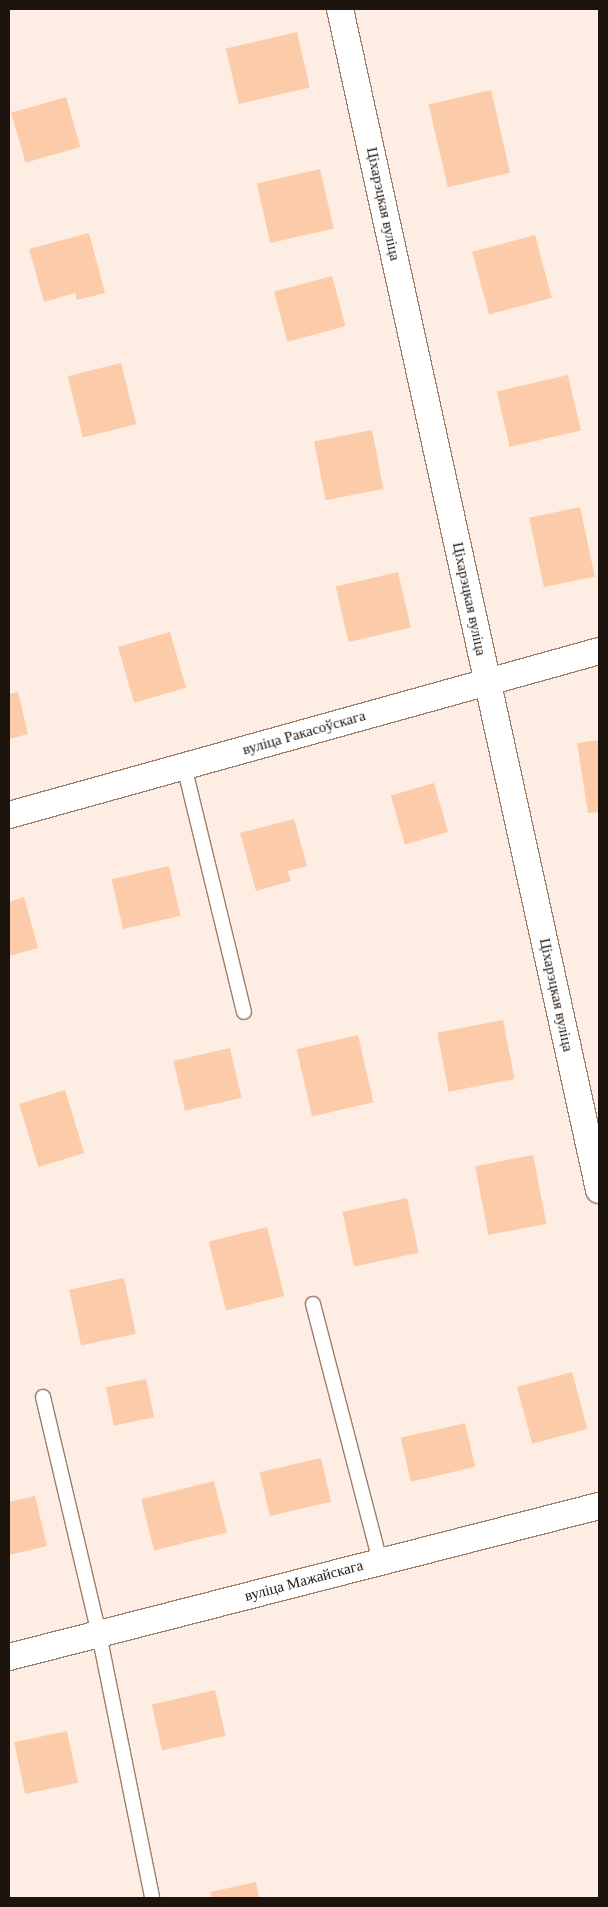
<!DOCTYPE html>
<html>
<head>
<meta charset="utf-8">
<style>
	body { margin:0 }
	#map { position:relative; width:608px; height:1907px; overflow:hidden; background:#feede2; font-family:"Times New Roman",serif }
	div>[style] { position:absolute }
	[style*='--x'] { left:calc(var(--x)*1px); top:calc(var(--y)*1px); width:calc(var(--w)*1px); rotate:calc(var(--a)*1deg) }
	.building>* { inset:0; background:#fcccaa; transform-origin:0 0 }
	.roads { filter:drop-shadow(1px 0 #987f6d) drop-shadow(-1px 0 #987f6d) drop-shadow(0 1px #987f6d) drop-shadow(0 -1px #987f6d) }
	.service>* { height:14px; margin:-7px; padding:0 7px; transform-origin:7px; border-radius:7px; background:#fff }
	.minor>* { height:26px; margin:-13px; padding:0 13px; transform-origin:13px; border-radius:13px; background:#fff }
	span { translate:-50% -50%; white-space:nowrap; text-align:center; line-height:1.15; -webkit-text-stroke:4px #fefefe; paint-order:stroke }
	.street-label { font-size:15px; color:#1d140d }
	.frame { position:absolute; inset:0; border:10px solid #1d140d; pointer-events:none }
</style>
</head>
<body>
<div id="map">
	<div class="building">
		<div style="left:297px;top:32px;width:57px;height:73px;rotate:77deg"></div>
		<div style="left:491px;top:90px;width:85px;height:64px;rotate:77deg"></div>
		<div style="left:66px;top:97px;width:52px;height:57px;rotate:74deg"></div>
		<div style="left:320px;top:169px;width:61px;height:65px;rotate:77deg"></div>
		<div style="clip-path:polygon(89px 233px,105px 293px,77px 300px,75px 293px,44px 302px,29px 249px)"></div>
		<div style="left:535px;top:235px;width:65px;height:65px;rotate:75deg"></div>
		<div style="left:332px;top:276px;width:52px;height:60px;rotate:75deg"></div>
		<div style="left:121px;top:363px;width:63px;height:55px;rotate:76deg"></div>
		<div style="left:568px;top:375px;width:57px;height:73px;rotate:77deg"></div>
		<div style="left:372px;top:430px;width:60px;height:59px;rotate:79deg"></div>
		<div style="left:580px;top:507px;width:71px;height:52px;rotate:78deg"></div>
		<div style="left:398px;top:572px;width:57px;height:64px;rotate:77deg"></div>
		<div style="left:170px;top:632px;width:58px;height:54px;rotate:74deg"></div>
		<div style="clip-path:polygon(18px 692px,28px 734px,9px 739px,9px 694px)"></div>
		<div style="clip-path:polygon(599px 740px,599px 812px,588px 813px,577px 743px)"></div>
		<div style="left:434px;top:783px;width:51px;height:45px;rotate:74deg"></div>
		<div style="clip-path:polygon(294px 819px,307px 866px,288px 871px,291px 881px,256px 891px,240px 833px)"></div>
		<div style="left:169px;top:866px;width:51px;height:59px;rotate:77deg"></div>
		<div style="clip-path:polygon(24px 897px,38px 948px,9px 956px,9px 902px)"></div>
		<div style="left:503px;top:1020px;width:60px;height:67px;rotate:79deg"></div>
		<div style="left:358px;top:1035px;width:69px;height:63px;rotate:77deg"></div>
		<div style="left:230px;top:1048px;width:51px;height:58px;rotate:77deg"></div>
		<div style="left:65px;top:1090px;width:66px;height:48px;rotate:73deg"></div>
		<div style="left:533px;top:1155px;width:70px;height:59px;rotate:79deg"></div>
		<div style="left:407px;top:1198px;width:56px;height:66px;rotate:78deg"></div>
		<div style="left:267px;top:1227px;width:71px;height:60px;rotate:76deg"></div>
		<div style="left:124px;top:1278px;width:57px;height:56px;rotate:78deg"></div>
		<div style="left:572px;top:1372px;width:59px;height:57px;rotate:75deg"></div>
		<div style="left:146px;top:1379px;width:39px;height:41px;rotate:78deg"></div>
		<div style="left:465px;top:1423px;width:45px;height:66px;rotate:77deg"></div>
		<div style="left:321px;top:1458px;width:45px;height:63px;rotate:77deg"></div>
		<div style="left:214px;top:1481px;width:53px;height:75px;rotate:76deg"></div>
		<div style="clip-path:polygon(35px 1496px,47px 1546px,9px 1555px,9px 1502px)"></div>
		<div style="left:215px;top:1690px;width:47px;height:65px;rotate:77deg"></div>
		<div style="left:67px;top:1731px;width:53px;height:54px;rotate:78deg"></div>
		<div style="clip-path:polygon(256px 1882px,259px 1898px,212px 1898px,210px 1892px)"></div>
	</div>
	<div class="roads">
		<div class="service">
			<div style="--x:184;--y:766;--w:253;--a:76.3"></div>
			<div style="--x:313;--y:1304;--w:267;--a:75.4"></div>
			<div style="--x:43;--y:1397;--w:244;--a:76.7"></div>
			<div style="--x:99;--y:1634;--w:269;--a:78.6"></div>
		</div>
		<div class="minor">
			<div style="--x:340;--y:9;--w:1209;--a:77.63"></div>
			<div style="--x:9;--y:815;--w:612;--a:-15.53"></div>
			<div style="--x:9;--y:1657;--w:609;--a:-14.36"></div>
		</div>
	</div>
	<div class="street-label">
		<span style="left:383px;top:204px;rotate:78deg">Ціхарэцкая вуліца</span>
		<span style="left:469px;top:599px;rotate:78deg">Ціхарэцкая вуліца</span>
		<span style="left:304px;top:733px;rotate:-16deg">вуліца Ракасоўскага</span>
		<span style="left:556px;top:995px;rotate:78deg">Ціхарэцкая вуліца</span>
		<span style="left:304px;top:1581px;rotate:-15deg">вуліца Мажайскага</span>
	</div>
	<div class="frame"></div>
</div>
</body>
</html>
